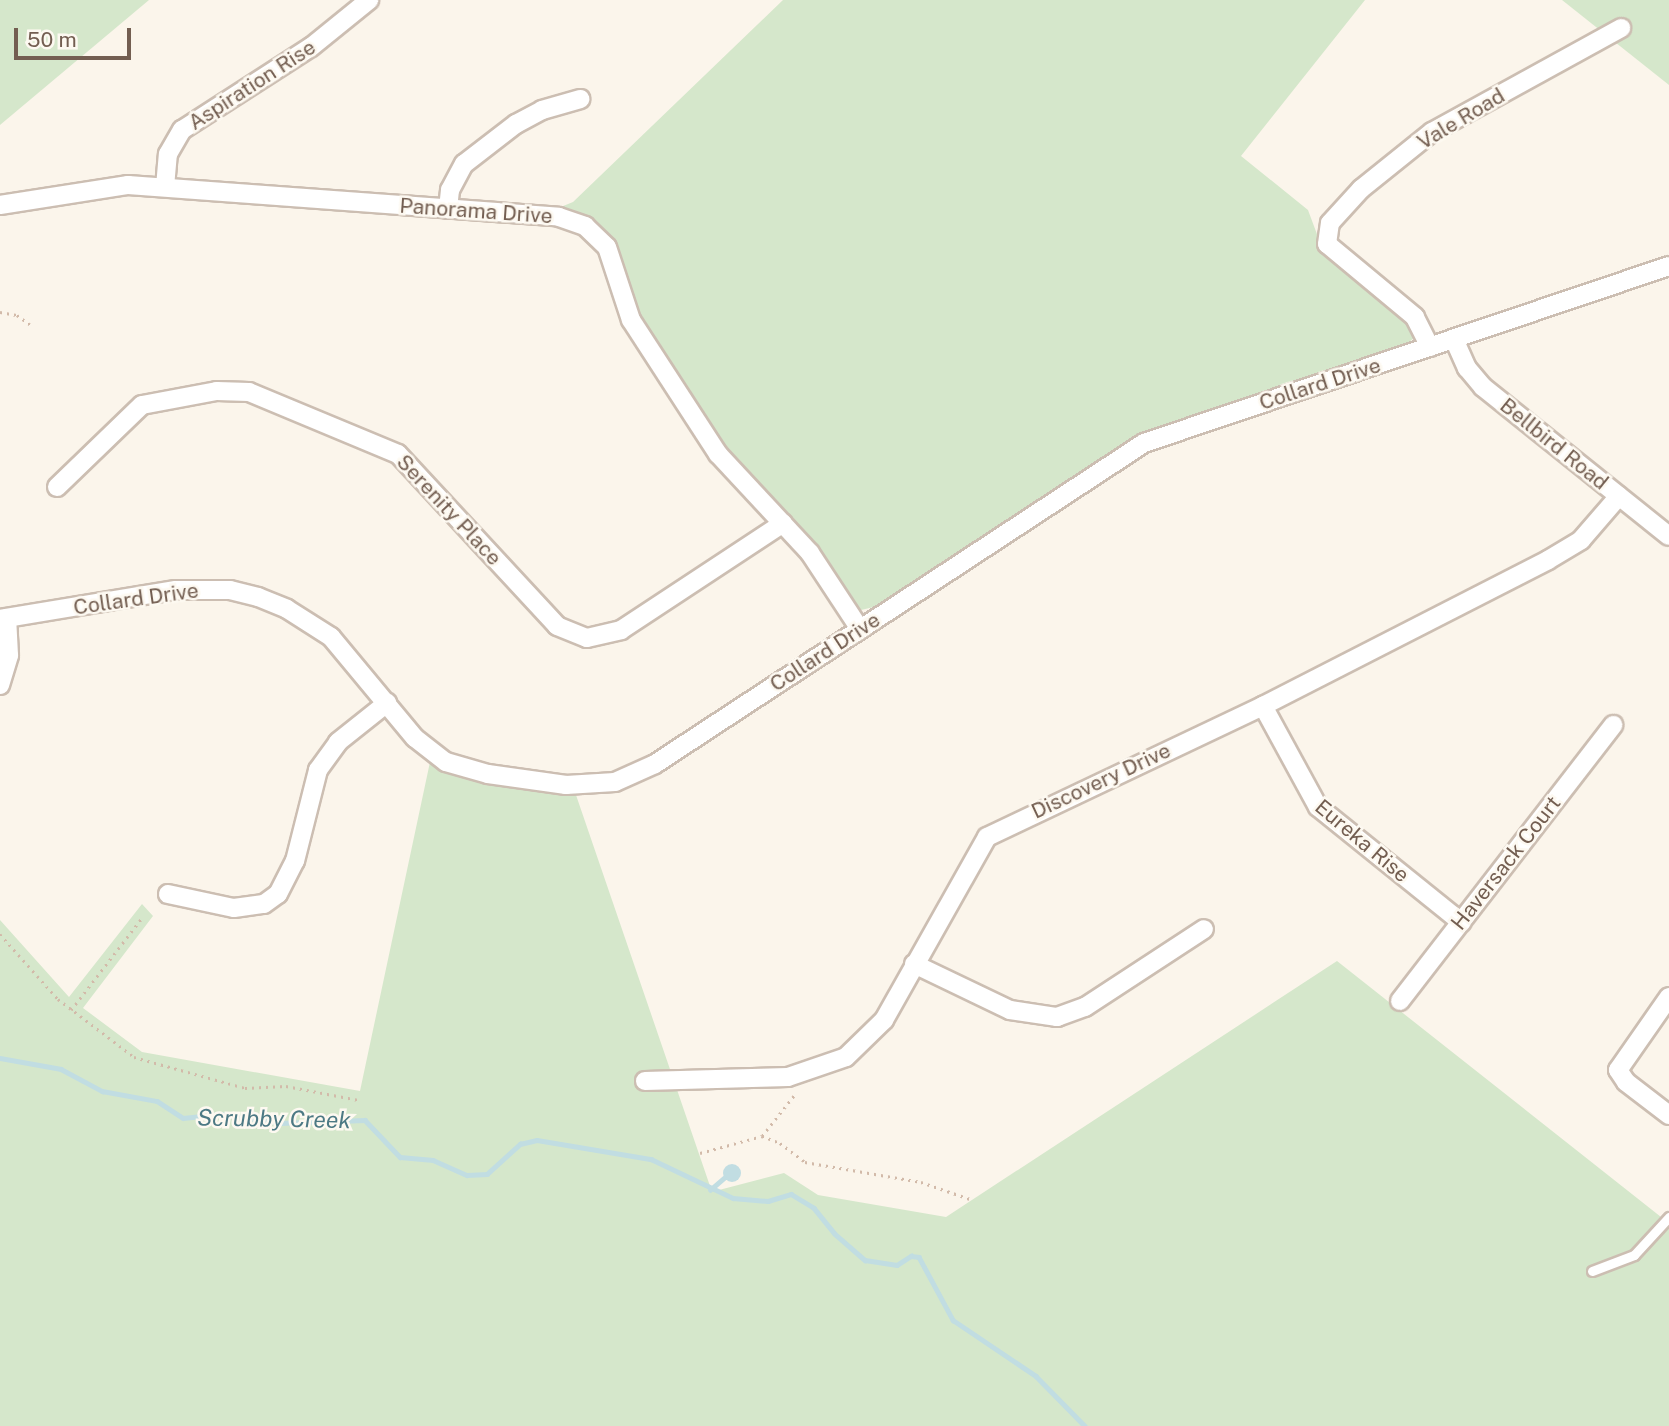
<!DOCTYPE html>
<html>
<head>
<meta charset="utf-8">
<style>
	body { margin:0 }
	#map { position:relative; width:1669px; height:1426px; overflow:hidden; background:#fbf5eb; font-family:"Public Sans",sans-serif }
	div>[style] { position:absolute }
	[style*='--x'] { left:calc(var(--x)*1px); top:calc(var(--y)*1px); width:calc(var(--w)*1px); rotate:calc(var(--a)*1deg) }
	.green>* { inset:0; background:#d5e7cb }
	.water>* { inset:0; background:#c1dde2 }
	.round { border-radius:50% }
	.stream>* { height:4.5px; margin:-2.25px; padding:0 2.25px; transform-origin:2.25px; border-radius:2.25px; background:#c1dde2 }
	.path>* { height:2.5px; margin-top:-1.25px; transform-origin:0; background:repeating-linear-gradient(90deg,#d2baa9 0 2px,transparent 0 7px) }
	.roads { filter:drop-shadow(2px 0 #ccbeb2) drop-shadow(-2px 0 #ccbeb2) drop-shadow(0 2px #ccbeb2) drop-shadow(0 -2px #ccbeb2) }
	.service>* { height:9px; margin:-4.5px; padding:0 4.5px; transform-origin:4.5px; border-radius:4.5px; background:#fff }
	.minor>* { height:18px; margin:-9px; padding:0 9px; transform-origin:9px; border-radius:9px; background:#fff }
	span { translate:-50% -50%; white-space:nowrap; text-align:center; line-height:1.15; -webkit-text-stroke:5px #fdf9f1; paint-order:stroke }
	.street-label { font-size:21px; color:#735e51 }
	.water-label { font-size:23px; color:#4c7984; font-style:italic }
	.scale { position:absolute; left:14px; top:28px; width:117px; height:32px; box-sizing:border-box; border:4px solid #735e51; border-top:0; padding-left:9px; font-size:21px; line-height:24px; white-space:nowrap; color:#735e51; -webkit-text-stroke:5px #fdf9f1; paint-order:stroke }
</style>
</head>
<body>
<div id="map">
	<div class="green">
		<div style="clip-path:polygon(0 0,149px 0,0 125px)"></div>
		<div style="clip-path:polygon(783px 0,1365px 0,1241px 156px,1308px 210px,1324px 253px,1410px 323px,1415px 337px,1407px 344px,1135px 437px,878px 606px,861px 610px,792px 520px,734px 462px,638px 317px,611px 239px,587px 218px,551px 211px,573px 202px)"></div>
		<div style="clip-path:polygon(1562px 0,1669px 0,1669px 85px)"></div>
		<div style="clip-path:polygon(430px 762px,474px 781px,576px 795px,710px 1186px,719px 1190px,784px 1173px,818px 1195px,946px 1217px,1337px 961px,1661px 1217px,1669px 1218px,1669px 1426px,0 1426px,0 920px,69px 997px,142px 904px,153px 916px,83px 1008px,142px 1052px,360px 1091px)"></div>
	</div>
	<div class="water">
		<div class="round" style="left:723px;top:1164px;width:18px;height:18px"></div>
	</div>
	<div class="stream">
		<div style="--x:0;--y:1058;--w:62;--a:10.2"></div>
		<div style="--x:61;--y:1069;--w:47;--a:28.2"></div>
		<div style="--x:102;--y:1091;--w:56;--a:10.3"></div>
		<div style="--x:157;--y:1101;--w:31;--a:33"></div>
		<div style="--x:183;--y:1118;--w:38;--a:-6"></div>
		<div style="--x:221;--y:1114;--w:60;--a:8.7"></div>
		<div style="--x:280;--y:1123;--w:85;--a:-2"></div>
		<div style="--x:365;--y:1120;--w:51;--a:46.6"></div>
		<div style="--x:400;--y:1157;--w:33;--a:5"></div>
		<div style="--x:433;--y:1160;--w:37;--a:24"></div>
		<div style="--x:467;--y:1175;--w:20;--a:-3"></div>
		<div style="--x:487;--y:1174;--w:45;--a:-42.3"></div>
		<div style="--x:520;--y:1144;--w:17;--a:-13"></div>
		<div style="--x:537;--y:1140;--w:116;--a:9.5"></div>
		<div style="--x:651;--y:1159;--w:91;--a:25.4"></div>
		<div style="--x:733;--y:1198;--w:35;--a:5"></div>
		<div style="--x:768;--y:1201;--w:24;--a:-17"></div>
		<div style="--x:791;--y:1194;--w:27;--a:31"></div>
		<div style="--x:814;--y:1208;--w:33;--a:51"></div>
		<div style="--x:835;--y:1234;--w:40;--a:41"></div>
		<div style="--x:865;--y:1260;--w:32;--a:9"></div>
		<div style="--x:897;--y:1265;--w:17;--a:-33"></div>
		<div style="--x:911;--y:1256;--w:8;--a:7"></div>
		<div style="--x:919;--y:1257;--w:72;--a:61.6"></div>
		<div style="--x:953;--y:1320;--w:100;--a:34"></div>
		<div style="--x:1036;--y:1376;--w:70;--a:45.6"></div>
		<div style="--x:710;--y:1190;--w:18;--a:-41"></div>
	</div>
	<div class="path">
		<div style="--x:0;--y:312;--w:17;--a:10"></div>
		<div style="--x:17;--y:315;--w:19;--a:36"></div>
		<div style="--x:0;--y:934;--w:87;--a:48.3"></div>
		<div style="--x:58;--y:999;--w:96;--a:37.3"></div>
		<div style="--x:134;--y:1057;--w:115;--a:15.6"></div>
		<div style="--x:245;--y:1088;--w:41;--a:-2.8"></div>
		<div style="--x:286;--y:1086;--w:74;--a:10.9"></div>
		<div style="--x:71;--y:1010;--w:115;--a:-52.4"></div>
		<div style="--x:762;--y:1136;--w:55;--a:-51.7"></div>
		<div style="--x:700;--y:1153;--w:64;--a:-15.3"></div>
		<div style="--x:762;--y:1136;--w:19;--a:21"></div>
		<div style="--x:780;--y:1143;--w:31;--a:37"></div>
		<div style="--x:805;--y:1162;--w:118;--a:9.8"></div>
		<div style="--x:921;--y:1182;--w:52;--a:19.1"></div>
	</div>
	<div class="roads">
		<div class="service">
			<div style="--x:1592;--y:1271;--w:45;--a:-20.9"></div>
			<div style="--x:1634;--y:1255;--w:52;--a:-47.4"></div>
		</div>
		<div class="minor">
			<div style="--x:165;--y:187;--w:33;--a:-85"></div>
			<div style="--x:168;--y:154;--w:28;--a:-60"></div>
			<div style="--x:182;--y:130;--w:153;--a:-32.8"></div>
			<div style="--x:311;--y:47;--w:75;--a:-39"></div>
			<div style="--x:0;--y:205;--w:130;--a:-8.9"></div>
			<div style="--x:128;--y:185;--w:432;--a:4.2"></div>
			<div style="--x:559;--y:217;--w:28;--a:19"></div>
			<div style="--x:585;--y:226;--w:30;--a:44"></div>
			<div style="--x:607;--y:247;--w:77;--a:71.8"></div>
			<div style="--x:631;--y:320;--w:160;--a:57"></div>
			<div style="--x:718;--y:454;--w:135;--a:47.1"></div>
			<div style="--x:810;--y:553;--w:91;--a:56.7"></div>
			<div style="--x:448;--y:209;--w:19;--a:-84"></div>
			<div style="--x:450;--y:190;--w:30;--a:-62"></div>
			<div style="--x:464;--y:164;--w:66;--a:-37.6"></div>
			<div style="--x:516;--y:124;--w:30;--a:-28"></div>
			<div style="--x:542;--y:110;--w:40;--a:-16"></div>
			<div style="--x:1454;--y:339;--w:32;--a:66"></div>
			<div style="--x:1467;--y:368;--w:25;--a:50"></div>
			<div style="--x:1483;--y:387;--w:238;--a:38.7"></div>
			<div style="--x:1430;--y:347;--w:34;--a:-117"></div>
			<div style="--x:1415;--y:317;--w:114;--a:-140.3"></div>
			<div style="--x:1327;--y:244;--w:21;--a:-82"></div>
			<div style="--x:1330;--y:223;--w:46;--a:-47.6"></div>
			<div style="--x:1361;--y:189;--w:91;--a:-38.8"></div>
			<div style="--x:1432;--y:132;--w:216;--a:-28.8"></div>
			<div style="--x:57;--y:487;--w:118;--a:-44"></div>
			<div style="--x:142;--y:405;--w:76;--a:-10.6"></div>
			<div style="--x:217;--y:391;--w:32;--a:2"></div>
			<div style="--x:249;--y:392;--w:161;--a:22.6"></div>
			<div style="--x:398;--y:454;--w:234;--a:47.2"></div>
			<div style="--x:557;--y:626;--w:32;--a:22"></div>
			<div style="--x:587;--y:638;--w:35;--a:-13"></div>
			<div style="--x:621;--y:630;--w:194;--a:-33.4"></div>
			<div style="--x:0;--y:619;--w:178;--a:-9.4"></div>
			<div style="--x:176;--y:590;--w:54;--a:0"></div>
			<div style="--x:230;--y:590;--w:29;--a:14"></div>
			<div style="--x:258;--y:597;--w:31;--a:22"></div>
			<div style="--x:287;--y:609;--w:52;--a:32.5"></div>
			<div style="--x:331;--y:637;--w:131;--a:50.3"></div>
			<div style="--x:415;--y:738;--w:39;--a:38"></div>
			<div style="--x:446;--y:762;--w:44;--a:15.9"></div>
			<div style="--x:488;--y:774;--w:79;--a:8"></div>
			<div style="--x:566;--y:785;--w:49;--a:-3.5"></div>
			<div style="--x:615;--y:782;--w:44;--a:-24.2"></div>
			<div style="--x:655;--y:764;--w:585;--a:-33.28"></div>
			<div style="--x:1144;--y:443;--w:554;--a:-18.63"></div>
			<div style="--x:0;--y:685;--w:31;--a:-73"></div>
			<div style="--x:9;--y:655;--w:37;--a:-93"></div>
			<div style="--x:1263;--y:706;--w:115;--a:61.4"></div>
			<div style="--x:1318;--y:807;--w:184;--a:38.8"></div>
			<div style="--x:168;--y:894;--w:67;--a:12"></div>
			<div style="--x:234;--y:908;--w:30;--a:-8"></div>
			<div style="--x:264;--y:904;--w:17;--a:-36"></div>
			<div style="--x:278;--y:894;--w:37;--a:-63"></div>
			<div style="--x:295;--y:861;--w:94;--a:-75.8"></div>
			<div style="--x:318;--y:770;--w:34;--a:-54"></div>
			<div style="--x:338;--y:742;--w:63;--a:-38.5"></div>
			<div style="--x:914;--y:964;--w:106;--a:25.6"></div>
			<div style="--x:1010;--y:1010;--w:48;--a:8.5"></div>
			<div style="--x:1057;--y:1017;--w:30;--a:-20"></div>
			<div style="--x:1085;--y:1007;--w:142;--a:-33.2"></div>
			<div style="--x:1669;--y:997;--w:89;--a:124.9"></div>
			<div style="--x:1618;--y:1070;--w:14;--a:56"></div>
			<div style="--x:1626;--y:1082;--w:54;--a:37.5"></div>
			<div style="--x:1400;--y:1001;--w:349;--a:-52.3"></div>
			<div style="--x:645;--y:1081;--w:143;--a:-1.6"></div>
			<div style="--x:788;--y:1077;--w:61;--a:-19"></div>
			<div style="--x:846;--y:1057;--w:53;--a:-44.2"></div>
			<div style="--x:884;--y:1020;--w:210;--a:-60.6"></div>
			<div style="--x:987;--y:837;--w:306;--a:-25.4"></div>
			<div style="--x:1263;--y:706;--w:320;--a:-27.1"></div>
			<div style="--x:1548;--y:560;--w:39;--a:-31"></div>
			<div style="--x:1581;--y:540;--w:58;--a:-49.2"></div>
		</div>
	</div>
	<div class="street-label">
		<span style="left:252px;top:85px;rotate:-33deg">Aspiration Rise</span>
		<span style="left:1461px;top:119px;rotate:-31deg">Vale Road</span>
		<span style="left:476px;top:211px;rotate:4deg">Panorama Drive</span>
		<span style="left:1320px;top:384px;rotate:-18deg">Collard Drive</span>
		<span style="left:1554px;top:444px;rotate:39deg">Bellbird Road</span>
		<span style="left:449px;top:510px;rotate:47deg">Serenity Place</span>
		<span style="left:136px;top:599px;rotate:-8deg">Collard Drive</span>
		<span style="left:825px;top:652px;rotate:-33deg">Collard Drive</span>
		<span style="left:1101px;top:781px;rotate:-25deg">Discovery Drive</span>
		<span style="left:1362px;top:841px;rotate:40deg">Eureka Rise</span>
		<span style="left:1506px;top:863px;rotate:-52deg">Haversack Court</span>
	</div>
	<div class="water-label">
		<span style="left:274px;top:1119px;rotate:1deg">Scrubby Creek</span>
	</div>
	<div class="scale">50 m</div>
</div>
</body>
</html>
